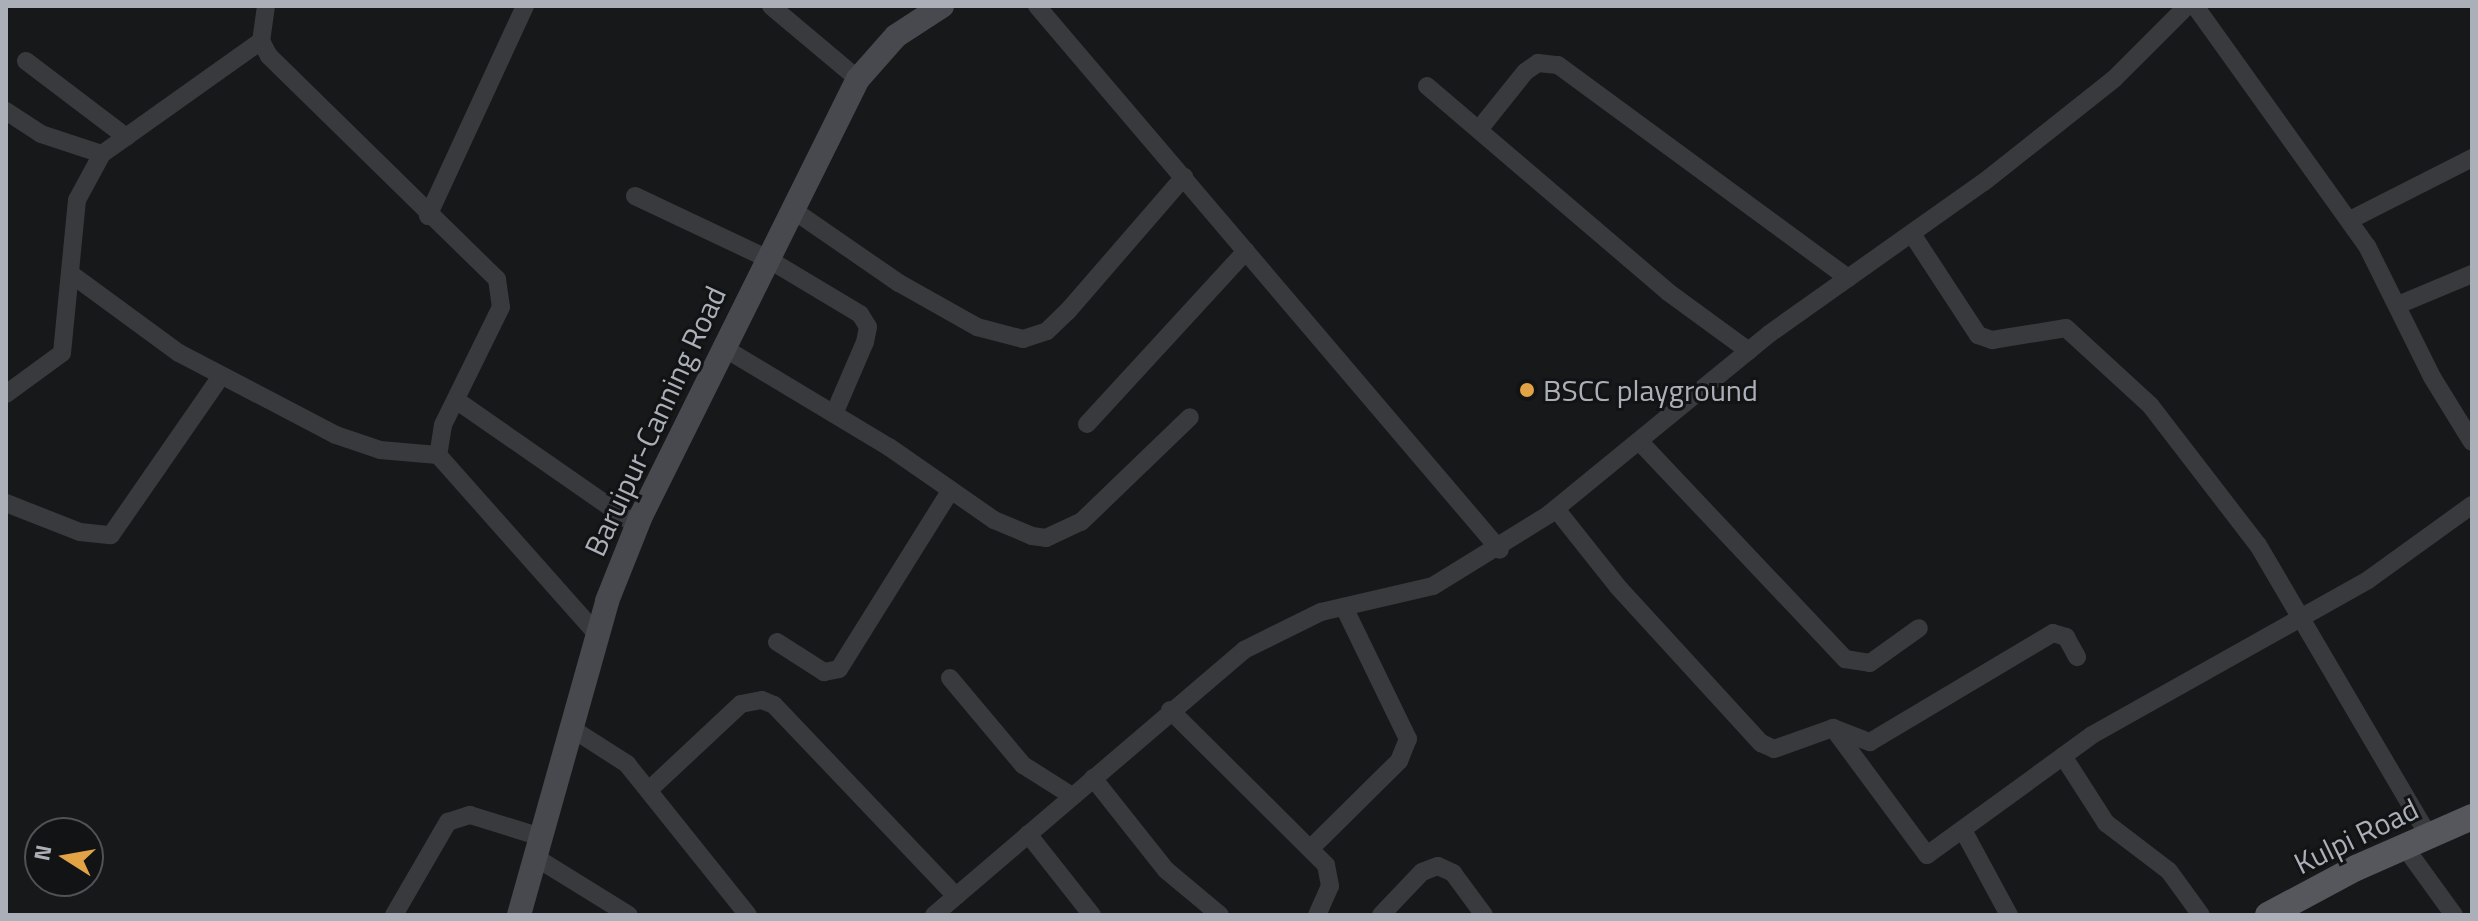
<!DOCTYPE html>
<html>
<head>
<meta charset="utf-8">
<style>
	body { margin:0 }
	#map { position:relative; width:2478px; height:921px; overflow:hidden; background:#171819; font-family:"Titillium Web",sans-serif }
	div>[style] { position:absolute }
	[style*='--x'] { left:calc(var(--x)*1px); top:calc(var(--y)*1px); width:calc(var(--w)*1px); rotate:calc(var(--a)*1deg) }
	.street>* { height:18px; margin:-9px; padding:0 9px; transform-origin:9px; border-radius:9px; background:#393a3e }
	.secondary>* { height:24px; margin:-12px; padding:0 12px; transform-origin:12px; border-radius:12px; background:#47494e }
	.primary>* { height:26px; margin:-13px; padding:0 13px; transform-origin:13px; border-radius:13px; background:#55575d }
	.dots>* { width:22px; height:22px; translate:-50% -50%; box-sizing:border-box; border:4px solid #121314; border-radius:50% }
	span { translate:-50% -50%; white-space:nowrap; text-align:center; line-height:1.15; -webkit-text-stroke:6px #121314; paint-order:stroke }
	.poi-label { font-size:30px; color:#abb0b8 }
	.left { translate:0 -50%; text-align:left }
	.street-label { font-size:30px; color:#abb0b8 }
	.frame { position:absolute; inset:0; border:8px solid #abb0b8; pointer-events:none }
	.north { position:absolute; left:24px; top:817px; width:80px; height:80px; box-sizing:border-box; background:#121314; border:2px solid #4f5256; border-radius:50%; rotate:281deg; font-size:22px; font-weight:700; line-height:32px; text-align:center; color:#abb0b8 }
	.north::after { content:''; display:block; margin:auto; width:28px; height:36px; background:#e2a346; clip-path:polygon(50% 0,100% 100%,50% 72%,0 100%) }
</style>
</head>
<body>
<div id="map">
	<div class="street">
		<div style="--x:266;--y:6;--w:35;--a:98"></div>
		<div style="--x:261;--y:41;--w:17;--a:62"></div>
		<div style="--x:269;--y:56;--w:319;--a:44.4"></div>
		<div style="--x:497;--y:279;--w:28;--a:82"></div>
		<div style="--x:501;--y:307;--w:131;--a:116.2"></div>
		<div style="--x:443;--y:425;--w:30;--a:99"></div>
		<div style="--x:438;--y:455;--w:241;--a:48.4"></div>
		<div style="--x:771;--y:6;--w:114;--a:40"></div>
		<div style="--x:1037;--y:6;--w:714;--a:49.6"></div>
		<div style="--x:2195;--y:6;--w:295;--a:54.4"></div>
		<div style="--x:2367;--y:246;--w:146;--a:63.6"></div>
		<div style="--x:2432;--y:377;--w:76;--a:58.4"></div>
		<div style="--x:26;--y:61;--w:126;--a:37.2"></div>
		<div style="--x:1427;--y:86;--w:317;--a:40.5"></div>
		<div style="--x:1668;--y:292;--w:100;--a:36.1"></div>
		<div style="--x:6;--y:111;--w:42;--a:33.3"></div>
		<div style="--x:41;--y:134;--w:64;--a:18.2"></div>
		<div style="--x:1481;--y:127;--w:70;--a:-51.3"></div>
		<div style="--x:1525;--y:72;--w:16;--a:-35"></div>
		<div style="--x:1538;--y:63;--w:20;--a:6"></div>
		<div style="--x:1558;--y:65;--w:360;--a:36.3"></div>
		<div style="--x:635;--y:196;--w:147;--a:25.3"></div>
		<div style="--x:768;--y:259;--w:107;--a:30.9"></div>
		<div style="--x:860;--y:314;--w:15;--a:58"></div>
		<div style="--x:868;--y:327;--w:15;--a:101"></div>
		<div style="--x:865;--y:342;--w:78;--a:113.3"></div>
		<div style="--x:793;--y:210;--w:129;--a:34.6"></div>
		<div style="--x:899;--y:283;--w:90;--a:29.4"></div>
		<div style="--x:977;--y:327;--w:48;--a:14.6"></div>
		<div style="--x:1023;--y:339;--w:25;--a:-18"></div>
		<div style="--x:1047;--y:331;--w:28;--a:-44"></div>
		<div style="--x:1067;--y:312;--w:179;--a:-49.1"></div>
		<div style="--x:428;--y:216;--w:231;--a:-65.2"></div>
		<div style="--x:2350;--y:220;--w:137;--a:-26.9"></div>
		<div style="--x:1912;--y:234;--w:121;--a:56.8"></div>
		<div style="--x:1978;--y:335;--w:15;--a:20"></div>
		<div style="--x:1992;--y:340;--w:75;--a:-9.2"></div>
		<div style="--x:2066;--y:328;--w:114;--a:42.5"></div>
		<div style="--x:2150;--y:405;--w:177;--a:52.4"></div>
		<div style="--x:2258;--y:545;--w:338;--a:59.6"></div>
		<div style="--x:71;--y:274;--w:134;--a:36.2"></div>
		<div style="--x:179;--y:353;--w:177;--a:27.6"></div>
		<div style="--x:336;--y:435;--w:46;--a:18.8"></div>
		<div style="--x:380;--y:450;--w:58;--a:4.9"></div>
		<div style="--x:2398;--y:305;--w:80;--a:-22.7"></div>
		<div style="--x:724;--y:348;--w:192;--a:31"></div>
		<div style="--x:889;--y:447;--w:128;--a:34.8"></div>
		<div style="--x:994;--y:520;--w:41;--a:22.8"></div>
		<div style="--x:1032;--y:536;--w:14;--a:8"></div>
		<div style="--x:1046;--y:538;--w:38;--a:-25"></div>
		<div style="--x:1081;--y:522;--w:151;--a:-43.9"></div>
		<div style="--x:6;--y:394;--w:69;--a:-36.2"></div>
		<div style="--x:62;--y:353;--w:154;--a:-84.4"></div>
		<div style="--x:77;--y:200;--w:52;--a:-61.5"></div>
		<div style="--x:102;--y:154;--w:195;--a:-35.4"></div>
		<div style="--x:456;--y:400;--w:221;--a:34.8"></div>
		<div style="--x:1087;--y:424;--w:235;--a:-47.4"></div>
		<div style="--x:1640;--y:442;--w:299;--a:46.6"></div>
		<div style="--x:1845;--y:659;--w:25;--a:9"></div>
		<div style="--x:1870;--y:663;--w:60;--a:-35.5"></div>
		<div style="--x:6;--y:503;--w:79;--a:21.4"></div>
		<div style="--x:80;--y:532;--w:31;--a:6"></div>
		<div style="--x:111;--y:535;--w:193;--a:-55.3"></div>
		<div style="--x:1556;--y:509;--w:100;--a:51.5"></div>
		<div style="--x:1618;--y:587;--w:212;--a:47.5"></div>
		<div style="--x:1761;--y:743;--w:14;--a:25"></div>
		<div style="--x:1774;--y:749;--w:63;--a:-19.6"></div>
		<div style="--x:1833;--y:728;--w:40;--a:21"></div>
		<div style="--x:1870;--y:742;--w:213;--a:-30.8"></div>
		<div style="--x:2053;--y:633;--w:14;--a:17"></div>
		<div style="--x:2066;--y:637;--w:23;--a:61"></div>
		<div style="--x:777;--y:642;--w:56;--a:32.6"></div>
		<div style="--x:824;--y:672;--w:15;--a:-11"></div>
		<div style="--x:839;--y:669;--w:211;--a:-58"></div>
		<div style="--x:950;--y:678;--w:114;--a:50"></div>
		<div style="--x:1023;--y:765;--w:58;--a:32.3"></div>
		<div style="--x:1170;--y:710;--w:220;--a:44.8"></div>
		<div style="--x:1326;--y:865;--w:21;--a:79"></div>
		<div style="--x:1330;--y:886;--w:32;--a:114"></div>
		<div style="--x:571;--y:728;--w:67;--a:32.7"></div>
		<div style="--x:627;--y:764;--w:193;--a:51.3"></div>
		<div style="--x:1833;--y:728;--w:158;--a:53.5"></div>
		<div style="--x:1927;--y:855;--w:204;--a:-36"></div>
		<div style="--x:2092;--y:735;--w:317;--a:-29.3"></div>
		<div style="--x:2368;--y:580;--w:128;--a:-35.8"></div>
		<div style="--x:2063;--y:756;--w:80;--a:57.3"></div>
		<div style="--x:2106;--y:823;--w:79;--a:37.3"></div>
		<div style="--x:2169;--y:871;--w:54;--a:54"></div>
		<div style="--x:1093;--y:778;--w:117;--a:51.6"></div>
		<div style="--x:1166;--y:870;--w:70;--a:39.8"></div>
		<div style="--x:649;--y:790;--w:126;--a:-43.1"></div>
		<div style="--x:741;--y:704;--w:21;--a:-11"></div>
		<div style="--x:762;--y:700;--w:13;--a:23"></div>
		<div style="--x:774;--y:705;--w:264;--a:46.4"></div>
		<div style="--x:1963;--y:830;--w:97;--a:61.6"></div>
		<div style="--x:1028;--y:834;--w:103;--a:51.7"></div>
		<div style="--x:2404;--y:846;--w:85;--a:54.1"></div>
		<div style="--x:1311;--y:848;--w:124;--a:-44.7"></div>
		<div style="--x:1399;--y:761;--w:24;--a:-68"></div>
		<div style="--x:1408;--y:739;--w:147;--a:-115.9"></div>
		<div style="--x:535;--y:857;--w:110;--a:31.7"></div>
		<div style="--x:394;--y:915;--w:108;--a:-59.9"></div>
		<div style="--x:448;--y:822;--w:23;--a:-18"></div>
		<div style="--x:470;--y:815;--w:74;--a:17.2"></div>
		<div style="--x:934;--y:915;--w:408;--a:-40.5"></div>
		<div style="--x:1244;--y:650;--w:86;--a:-26.3"></div>
		<div style="--x:1321;--y:612;--w:115;--a:-13.1"></div>
		<div style="--x:1433;--y:586;--w:135;--a:-31.7"></div>
		<div style="--x:1548;--y:515;--w:286;--a:-39.3"></div>
		<div style="--x:1769;--y:334;--w:263;--a:-35.3"></div>
		<div style="--x:1984;--y:182;--w:166;--a:-38.4"></div>
		<div style="--x:2114;--y:79;--w:103;--a:-45"></div>
		<div style="--x:1381;--y:915;--w:59;--a:-46.4"></div>
		<div style="--x:1422;--y:872;--w:17;--a:-21"></div>
		<div style="--x:1438;--y:866;--w:17;--a:25"></div>
		<div style="--x:1453;--y:873;--w:52;--a:53.6"></div>
	</div>
	<div class="secondary">
		<div style="--x:519;--y:915;--w:326;--a:-74.3"></div>
		<div style="--x:607;--y:601;--w:92;--a:-68.2"></div>
		<div style="--x:641;--y:516;--w:488;--a:-63.6"></div>
		<div style="--x:858;--y:79;--w:57;--a:-48.5"></div>
		<div style="--x:896;--y:36;--w:55;--a:-33.1"></div>
	</div>
	<div class="primary">
		<div style="--x:2268;--y:915;--w:100;--a:-28.1"></div>
		<div style="--x:2356;--y:868;--w:127;--a:-23.7"></div>
	</div>
	<div class="dots">
		<div style="left:1527px;top:390px;background:#e2a346"></div>
	</div>
	<div class="poi-label">
		<span class="left" style="left:1543px;top:390px">BSCC playground</span>
	</div>
	<div class="street-label">
		<span style="left:655px;top:421px;rotate:-65deg">Baruipur-Canning Road</span>
		<span style="left:2356px;top:836px;rotate:-26deg">Kulpi Road</span>
	</div>
	<div class="frame"></div>
	<div class="north">N</div>
</div>
</body>
</html>
